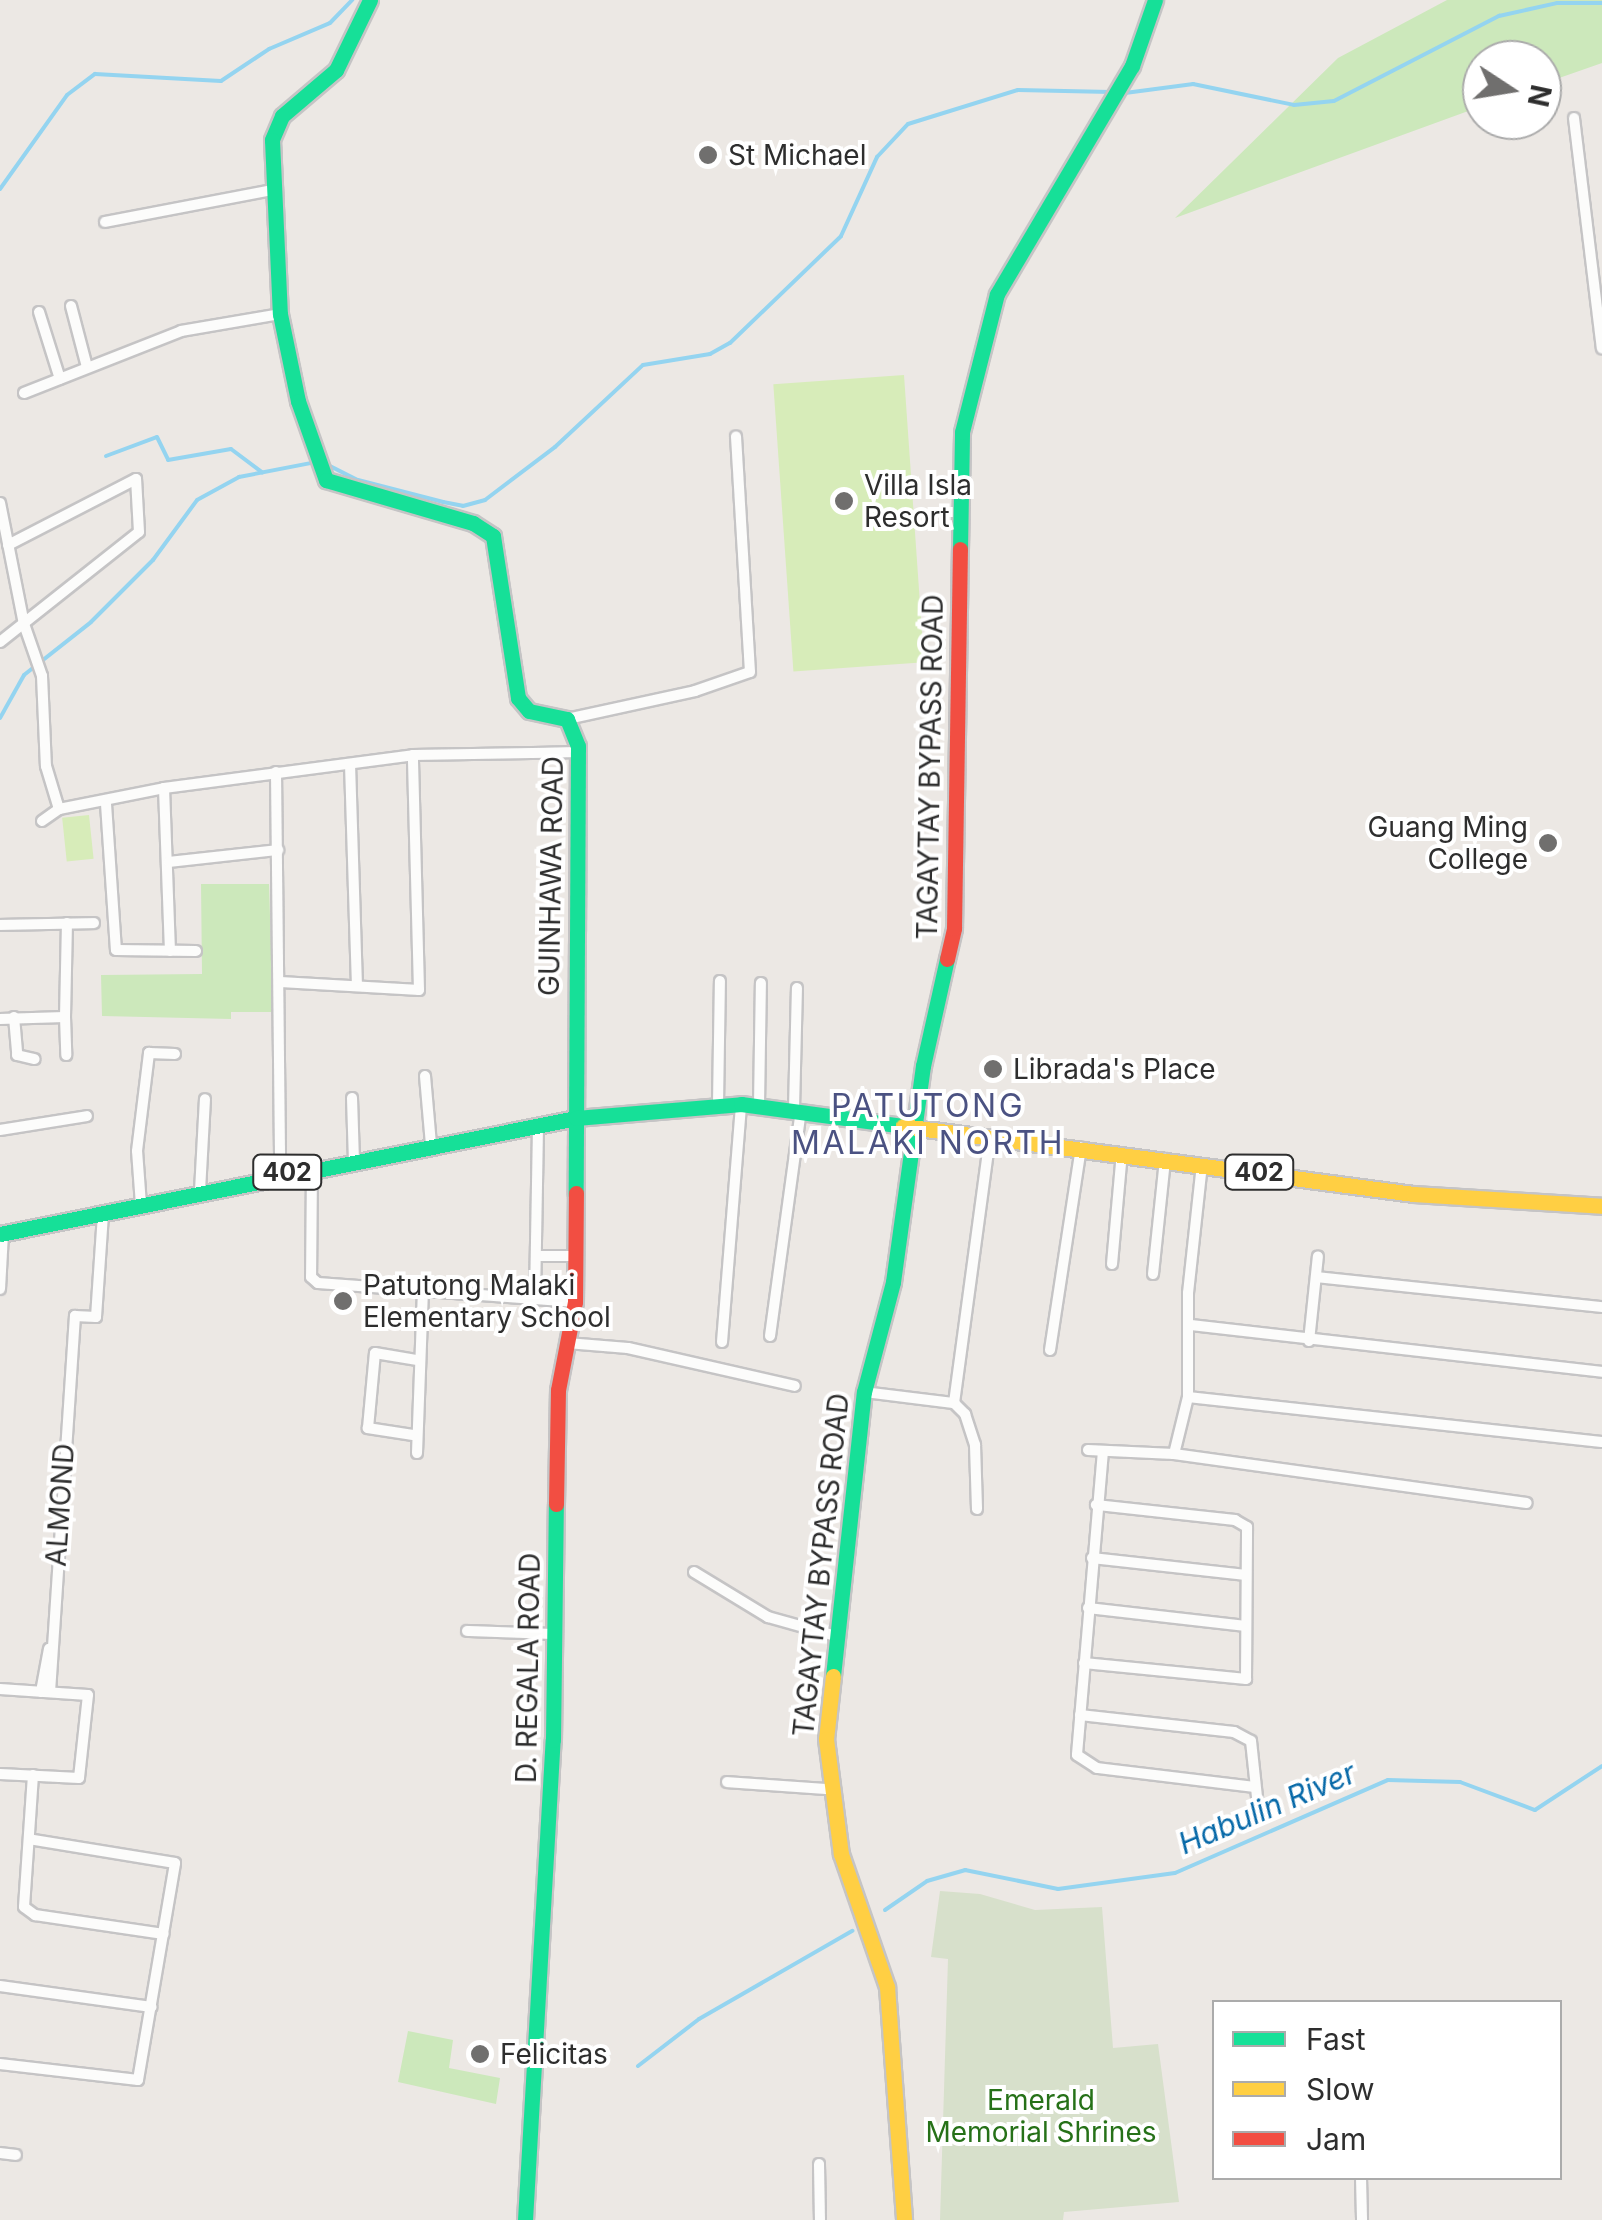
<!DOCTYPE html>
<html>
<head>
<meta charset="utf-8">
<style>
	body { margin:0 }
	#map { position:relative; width:1602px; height:2220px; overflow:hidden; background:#ece8e4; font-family:Inter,sans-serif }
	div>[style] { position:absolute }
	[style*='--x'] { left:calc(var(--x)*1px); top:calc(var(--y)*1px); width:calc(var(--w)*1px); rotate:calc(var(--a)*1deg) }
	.green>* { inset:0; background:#cce8bb }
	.cemetery>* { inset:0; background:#d7e0cb }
	.pitch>* { inset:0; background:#d7ecb9; transform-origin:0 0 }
	.stream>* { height:4px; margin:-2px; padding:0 2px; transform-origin:2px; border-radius:2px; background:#94d4f0 }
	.roads { filter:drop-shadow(2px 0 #c5c4c5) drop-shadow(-2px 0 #c5c4c5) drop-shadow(0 2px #c5c4c5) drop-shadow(0 -2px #c5c4c5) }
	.street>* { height:10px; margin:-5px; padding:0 5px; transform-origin:5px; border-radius:5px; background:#fcfcfb }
	.fast>* { height:15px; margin:-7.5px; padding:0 7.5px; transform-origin:7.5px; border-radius:7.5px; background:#16e098 }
	.slow>* { height:15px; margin:-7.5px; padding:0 7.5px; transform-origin:7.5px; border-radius:7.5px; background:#ffcf43 }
	.jam>* { height:15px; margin:-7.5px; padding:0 7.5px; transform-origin:7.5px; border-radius:7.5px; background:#f24e42 }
	.dots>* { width:28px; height:28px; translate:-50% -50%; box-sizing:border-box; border:5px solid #fff; border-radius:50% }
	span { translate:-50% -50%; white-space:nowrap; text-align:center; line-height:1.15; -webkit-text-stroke:8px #fff; paint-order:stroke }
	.shield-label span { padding:2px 8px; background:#fff; border:2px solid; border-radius:8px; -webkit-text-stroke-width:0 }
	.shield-label { font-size:25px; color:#2e2e2e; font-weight:700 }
	.poi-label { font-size:28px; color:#2e2e2e }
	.left { translate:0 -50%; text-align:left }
	.right { translate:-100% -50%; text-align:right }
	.street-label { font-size:28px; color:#2e2e2e }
	.park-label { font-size:28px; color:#267118 }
	.water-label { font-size:30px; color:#0769a8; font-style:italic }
	.quarter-label { font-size:32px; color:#4b5282; letter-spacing:2.5px }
	.legend { position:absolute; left:1212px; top:2000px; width:350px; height:180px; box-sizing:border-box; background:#fff; border:2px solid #ababab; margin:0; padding:12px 18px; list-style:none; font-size:30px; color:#2e2e2e }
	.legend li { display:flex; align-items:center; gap:20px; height:50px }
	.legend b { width:50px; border:2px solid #ababab }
	.north { position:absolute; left:1462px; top:40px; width:100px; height:100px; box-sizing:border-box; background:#fff; border:2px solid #ababab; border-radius:50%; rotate:102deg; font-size:28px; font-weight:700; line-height:40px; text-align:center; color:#2e2e2e }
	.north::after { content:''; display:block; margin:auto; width:35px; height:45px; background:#706f6e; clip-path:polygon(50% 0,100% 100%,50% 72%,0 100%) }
</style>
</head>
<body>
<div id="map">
	<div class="green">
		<div style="clip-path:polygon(1447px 0,1602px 0,1602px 63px,1542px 84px,1542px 60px,1482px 60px,1482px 106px,1175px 218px,1338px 58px)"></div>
		<div style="clip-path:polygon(201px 884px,269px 884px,273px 1012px,231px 1012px,231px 1019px,102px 1016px,101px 975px,202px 974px)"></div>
		<div style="clip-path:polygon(408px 2031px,453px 2040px,449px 2068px,500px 2078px,496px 2104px,398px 2082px)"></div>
	</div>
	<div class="cemetery">
		<div style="clip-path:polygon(940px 1891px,980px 1894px,1035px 1910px,1102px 1907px,1113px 2048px,1158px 2044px,1179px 2202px,1064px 2212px,1063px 2220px,940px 2220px,948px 1959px,931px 1957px)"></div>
	</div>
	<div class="pitch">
		<div style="left:904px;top:375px;width:288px;height:131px;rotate:86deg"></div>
		<div style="left:89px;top:815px;width:44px;height:27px;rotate:84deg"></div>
	</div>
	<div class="stream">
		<div style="--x:1125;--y:93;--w:69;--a:-7.5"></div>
		<div style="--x:1193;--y:84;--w:103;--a:11.7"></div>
		<div style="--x:1294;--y:105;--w:40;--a:-5.7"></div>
		<div style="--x:1334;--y:101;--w:186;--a:-27.3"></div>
		<div style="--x:1499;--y:16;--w:59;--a:-12.6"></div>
		<div style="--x:1557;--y:3;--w:45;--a:0"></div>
		<div style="--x:0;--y:189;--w:115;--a:-54.5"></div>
		<div style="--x:67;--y:95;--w:35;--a:-37"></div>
		<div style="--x:95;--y:74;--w:126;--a:3.2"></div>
		<div style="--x:221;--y:81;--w:58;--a:-33.7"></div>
		<div style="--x:269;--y:49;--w:66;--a:-23.1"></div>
		<div style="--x:330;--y:23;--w:32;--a:-46"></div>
		<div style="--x:106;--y:456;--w:54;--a:-20.4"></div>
		<div style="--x:157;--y:437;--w:25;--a:64"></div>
		<div style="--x:168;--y:460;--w:64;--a:-9.9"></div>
		<div style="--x:231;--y:449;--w:39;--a:37"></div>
		<div style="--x:326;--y:464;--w:36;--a:27"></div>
		<div style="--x:358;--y:480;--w:88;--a:14.5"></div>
		<div style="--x:443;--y:502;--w:20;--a:11"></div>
		<div style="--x:463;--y:506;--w:23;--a:-15"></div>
		<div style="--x:485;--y:500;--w:88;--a:-37.1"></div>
		<div style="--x:555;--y:447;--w:120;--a:-43"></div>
		<div style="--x:643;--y:365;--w:68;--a:-9.3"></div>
		<div style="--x:710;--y:354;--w:23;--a:-29"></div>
		<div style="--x:730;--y:343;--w:154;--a:-43.9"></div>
		<div style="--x:841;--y:236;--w:87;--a:-65.5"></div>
		<div style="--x:877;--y:157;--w:45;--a:-46.8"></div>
		<div style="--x:908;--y:124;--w:115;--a:-17.2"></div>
		<div style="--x:1018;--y:90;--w:93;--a:1.2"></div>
		<div style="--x:0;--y:718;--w:49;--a:-60.8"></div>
		<div style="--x:24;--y:675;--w:85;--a:-38.3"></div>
		<div style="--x:91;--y:622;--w:88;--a:-45"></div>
		<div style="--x:153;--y:560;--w:74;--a:-53.7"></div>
		<div style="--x:197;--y:500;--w:48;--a:-28.7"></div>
		<div style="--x:239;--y:477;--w:78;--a:-11"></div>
		<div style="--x:885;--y:1910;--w:51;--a:-34.6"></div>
		<div style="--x:927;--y:1881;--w:40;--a:-16"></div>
		<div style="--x:965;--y:1870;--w:95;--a:11.5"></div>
		<div style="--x:1058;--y:1889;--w:118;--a:-7.8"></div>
		<div style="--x:1175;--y:1873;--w:232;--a:-23.6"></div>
		<div style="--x:1388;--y:1780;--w:72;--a:1.6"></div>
		<div style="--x:1460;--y:1782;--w:80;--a:20.5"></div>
		<div style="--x:1535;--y:1810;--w:80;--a:-33.3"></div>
		<div style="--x:638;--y:2066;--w:77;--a:-37.6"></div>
		<div style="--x:699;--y:2019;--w:177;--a:-29.9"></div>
	</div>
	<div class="roads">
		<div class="street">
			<div style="--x:1574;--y:118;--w:232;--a:83.1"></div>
			<div style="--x:105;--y:222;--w:170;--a:-10.8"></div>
			<div style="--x:71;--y:306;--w:63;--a:75.3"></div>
			<div style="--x:39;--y:312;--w:70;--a:72.6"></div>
			<div style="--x:24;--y:393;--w:169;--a:-21.5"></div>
			<div style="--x:181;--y:331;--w:100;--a:-9.7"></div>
			<div style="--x:0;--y:503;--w:123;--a:78.8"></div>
			<div style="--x:24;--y:624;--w:55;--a:70.9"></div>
			<div style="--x:42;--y:676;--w:90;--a:87.5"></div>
			<div style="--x:46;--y:766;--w:45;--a:73.2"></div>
			<div style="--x:59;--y:809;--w:107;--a:-11.3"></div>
			<div style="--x:164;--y:788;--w:251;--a:-7.5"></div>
			<div style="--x:413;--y:755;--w:165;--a:-1"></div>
			<div style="--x:0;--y:642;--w:177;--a:-38.4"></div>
			<div style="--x:139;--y:532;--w:53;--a:-93.2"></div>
			<div style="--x:136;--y:479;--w:144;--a:152.7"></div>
			<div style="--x:567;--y:719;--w:131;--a:-12.3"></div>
			<div style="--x:695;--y:691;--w:58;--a:-19.1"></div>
			<div style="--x:750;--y:672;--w:236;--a:-93.4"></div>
			<div style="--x:350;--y:764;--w:222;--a:88.2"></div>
			<div style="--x:276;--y:772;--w:401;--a:89.4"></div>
			<div style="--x:164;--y:788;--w:163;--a:87.9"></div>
			<div style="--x:106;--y:804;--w:146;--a:86.1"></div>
			<div style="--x:116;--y:950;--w:80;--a:0.7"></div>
			<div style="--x:42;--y:821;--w:21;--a:-35"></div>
			<div style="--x:169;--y:862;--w:110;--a:-6.3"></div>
			<div style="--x:0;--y:925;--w:94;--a:-1.2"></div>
			<div style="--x:281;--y:982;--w:138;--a:3.3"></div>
			<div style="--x:419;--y:990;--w:235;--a:-91.5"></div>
			<div style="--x:14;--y:1017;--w:38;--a:85"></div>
			<div style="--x:17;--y:1055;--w:18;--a:13"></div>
			<div style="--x:65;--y:1017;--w:94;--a:-88.8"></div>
			<div style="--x:0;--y:1019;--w:65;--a:-1.8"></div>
			<div style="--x:65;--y:1017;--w:38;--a:88"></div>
			<div style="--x:425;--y:1076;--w:68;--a:85"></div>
			<div style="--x:352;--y:1098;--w:62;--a:88.2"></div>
			<div style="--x:718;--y:1104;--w:123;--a:-89.1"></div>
			<div style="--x:759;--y:1105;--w:122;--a:-89.1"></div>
			<div style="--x:794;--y:1109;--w:121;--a:-88.6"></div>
			<div style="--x:0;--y:1130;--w:88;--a:-9.1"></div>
			<div style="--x:312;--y:1168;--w:109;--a:90.5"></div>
			<div style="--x:311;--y:1277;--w:9;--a:41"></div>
			<div style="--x:318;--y:1283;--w:258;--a:4.2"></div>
			<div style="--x:200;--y:1191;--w:92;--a:-86.9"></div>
			<div style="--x:141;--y:1205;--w:54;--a:-94.2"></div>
			<div style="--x:137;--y:1151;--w:99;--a:-83"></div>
			<div style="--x:149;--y:1053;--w:26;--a:2"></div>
			<div style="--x:536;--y:1256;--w:39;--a:0"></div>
			<div style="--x:1112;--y:1264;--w:111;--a:-84.9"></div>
			<div style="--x:1153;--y:1274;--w:116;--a:-84"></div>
			<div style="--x:1316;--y:1277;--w:288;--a:6"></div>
			<div style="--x:0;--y:1289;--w:56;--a:-86.9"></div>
			<div style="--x:535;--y:1299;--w:174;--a:-89"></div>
			<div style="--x:1191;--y:1325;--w:414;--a:6.5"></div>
			<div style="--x:770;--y:1336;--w:227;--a:-82.2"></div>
			<div style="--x:1309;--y:1341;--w:85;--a:-84"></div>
			<div style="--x:722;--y:1342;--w:239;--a:-85.4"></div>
			<div style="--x:567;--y:1343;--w:61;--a:4.7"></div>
			<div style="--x:628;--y:1348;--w:171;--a:12.8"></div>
			<div style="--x:1050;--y:1350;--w:205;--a:-81.3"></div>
			<div style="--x:864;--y:1392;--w:91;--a:7"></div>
			<div style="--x:954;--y:1403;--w:270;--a:-82.3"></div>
			<div style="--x:1188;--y:1397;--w:416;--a:6.2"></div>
			<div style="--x:954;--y:1403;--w:16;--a:45"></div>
			<div style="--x:965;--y:1414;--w:33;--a:72"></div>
			<div style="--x:975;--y:1445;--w:64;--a:88.2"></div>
			<div style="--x:413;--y:1435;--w:46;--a:-171.2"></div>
			<div style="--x:368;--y:1428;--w:75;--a:-84.7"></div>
			<div style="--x:375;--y:1353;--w:43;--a:9.5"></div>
			<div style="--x:1088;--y:1450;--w:86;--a:2.7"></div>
			<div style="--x:1174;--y:1454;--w:356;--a:7.9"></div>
			<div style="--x:1103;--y:1451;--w:305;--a:94.9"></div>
			<div style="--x:1077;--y:1755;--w:24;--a:33"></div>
			<div style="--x:1097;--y:1768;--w:158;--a:6.9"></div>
			<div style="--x:417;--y:1453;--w:161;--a:-87.9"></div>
			<div style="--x:1174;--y:1454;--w:59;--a:-76.2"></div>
			<div style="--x:1188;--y:1397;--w:104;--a:-90"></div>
			<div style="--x:1188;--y:1293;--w:129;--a:-83.8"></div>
			<div style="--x:1092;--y:1558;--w:155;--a:6.3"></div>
			<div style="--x:694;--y:1572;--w:87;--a:31.3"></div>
			<div style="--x:768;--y:1617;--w:71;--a:15.6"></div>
			<div style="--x:1088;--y:1608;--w:159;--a:6.5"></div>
			<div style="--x:467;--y:1631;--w:88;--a:2"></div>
			<div style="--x:1084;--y:1663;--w:163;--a:5.6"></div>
			<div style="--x:1246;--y:1679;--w:152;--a:-89.6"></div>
			<div style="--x:1247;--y:1527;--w:14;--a:-150"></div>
			<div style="--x:1235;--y:1520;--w:140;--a:-173.8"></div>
			<div style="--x:0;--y:1689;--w:88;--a:3.9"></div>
			<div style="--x:88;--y:1695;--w:83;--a:96.2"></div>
			<div style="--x:79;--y:1778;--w:79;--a:-177.1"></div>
			<div style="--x:41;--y:1692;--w:44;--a:-79.5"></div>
			<div style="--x:50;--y:1692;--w:377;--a:-86.2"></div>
			<div style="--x:75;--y:1316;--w:21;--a:3"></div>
			<div style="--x:96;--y:1317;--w:104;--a:-86.1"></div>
			<div style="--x:1080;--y:1715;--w:155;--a:6.3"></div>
			<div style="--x:1234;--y:1732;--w:19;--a:28"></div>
			<div style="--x:1251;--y:1741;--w:75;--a:83.9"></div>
			<div style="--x:33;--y:1775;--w:132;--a:93.9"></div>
			<div style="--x:24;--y:1907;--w:14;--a:36"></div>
			<div style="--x:35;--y:1915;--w:130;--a:8.4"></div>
			<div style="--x:727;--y:1782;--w:101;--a:4"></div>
			<div style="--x:0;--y:1986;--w:153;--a:7.9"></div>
			<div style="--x:0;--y:2064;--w:139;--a:6.6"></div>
			<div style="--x:138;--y:2080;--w:220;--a:-80.3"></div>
			<div style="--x:175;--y:1863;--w:148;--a:-170.7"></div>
			<div style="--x:0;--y:2153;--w:16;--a:7"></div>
			<div style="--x:819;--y:2164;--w:56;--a:89"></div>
			<div style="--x:1361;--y:2178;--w:42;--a:88.6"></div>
		</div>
		<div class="fast">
			<div style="--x:370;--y:0;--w:78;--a:115.9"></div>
			<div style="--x:336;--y:70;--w:71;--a:139.6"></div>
			<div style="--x:282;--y:116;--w:26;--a:113"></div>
			<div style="--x:272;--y:140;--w:174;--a:87.4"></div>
			<div style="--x:280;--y:314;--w:89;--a:78.3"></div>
			<div style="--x:298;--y:401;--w:84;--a:70.5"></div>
			<div style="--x:326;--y:480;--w:153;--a:16.3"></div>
			<div style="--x:473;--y:523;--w:24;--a:33"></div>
			<div style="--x:493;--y:536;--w:164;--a:81.2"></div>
			<div style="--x:518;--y:698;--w:17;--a:50"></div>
			<div style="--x:529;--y:711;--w:39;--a:12"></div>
			<div style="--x:567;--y:719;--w:29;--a:68"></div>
			<div style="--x:578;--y:746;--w:447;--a:90.3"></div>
			<div style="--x:960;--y:549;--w:117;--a:-89"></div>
			<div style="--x:962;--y:432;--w:142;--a:-75.8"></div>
			<div style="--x:997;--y:294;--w:265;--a:-59.4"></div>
			<div style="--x:1132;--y:66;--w:70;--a:-70.8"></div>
			<div style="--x:0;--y:1234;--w:588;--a:-11.39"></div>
			<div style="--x:576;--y:1118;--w:166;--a:-4.8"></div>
			<div style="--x:741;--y:1104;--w:163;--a:7.7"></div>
			<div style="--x:833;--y:1676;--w:286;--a:-83.8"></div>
			<div style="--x:864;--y:1392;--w:114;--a:-75.2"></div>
			<div style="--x:893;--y:1282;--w:218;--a:-82.1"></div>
			<div style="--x:923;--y:1066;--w:110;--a:-77.4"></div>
			<div style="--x:525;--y:2220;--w:481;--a:-86.7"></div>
			<div style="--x:553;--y:1740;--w:236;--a:-89.3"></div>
		</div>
		<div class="slow">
			<div style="--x:903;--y:1126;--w:515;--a:7.59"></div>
			<div style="--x:1413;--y:1194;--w:189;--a:3.6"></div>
			<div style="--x:833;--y:1676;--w:63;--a:96.3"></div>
			<div style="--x:826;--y:1739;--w:116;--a:82.6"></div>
			<div style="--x:841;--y:1854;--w:141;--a:70.9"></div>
			<div style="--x:887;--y:1987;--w:234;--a:85.8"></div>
		</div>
		<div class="jam">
			<div style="--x:947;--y:959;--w:32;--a:-77"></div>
			<div style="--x:954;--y:928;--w:379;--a:-89.1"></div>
			<div style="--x:556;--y:1504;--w:114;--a:-89"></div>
			<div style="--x:558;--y:1390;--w:90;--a:-79.1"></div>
			<div style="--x:575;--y:1302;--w:109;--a:-89.5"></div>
		</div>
	</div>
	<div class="dots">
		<div style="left:708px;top:155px;background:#706f6e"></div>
		<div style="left:844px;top:501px;background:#706f6e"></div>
		<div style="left:1548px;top:843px;background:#706f6e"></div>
		<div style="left:993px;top:1069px;background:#706f6e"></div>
		<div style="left:343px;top:1301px;background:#706f6e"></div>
		<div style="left:480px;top:2054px;background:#706f6e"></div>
	</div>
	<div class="shield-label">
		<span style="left:287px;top:1172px">402</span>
		<span style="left:1259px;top:1172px">402</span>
	</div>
	<div class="poi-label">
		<span class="left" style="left:728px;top:155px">St Michael</span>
		<span class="left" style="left:864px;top:501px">Villa Isla<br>Resort</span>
		<span class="right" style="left:1528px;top:843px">Guang Ming<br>College</span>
		<span class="left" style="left:1013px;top:1069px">Librada's Place</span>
		<span class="left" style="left:363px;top:1301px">Patutong Malaki<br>Elementary School</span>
		<span class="left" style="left:500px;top:2054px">Felicitas</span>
	</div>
	<div class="street-label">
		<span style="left:930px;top:767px;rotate:-89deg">TAGAYTAY BYPASS ROAD</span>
		<span style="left:551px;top:876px;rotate:-89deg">GUINHAWA ROAD</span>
		<span style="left:60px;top:1505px;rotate:-86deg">ALMOND</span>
		<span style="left:821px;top:1565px;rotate:-84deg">TAGAYTAY BYPASS ROAD</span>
		<span style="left:528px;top:1668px;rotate:-89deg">D. REGALA ROAD</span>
	</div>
	<div class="park-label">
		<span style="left:1041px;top:2116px">Emerald<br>Memorial Shrines</span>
	</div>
	<div class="water-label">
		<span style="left:1267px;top:1808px;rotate:-23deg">Habulin River</span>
	</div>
	<div class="quarter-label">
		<span style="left:928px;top:1125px">PATUTONG<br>MALAKI NORTH</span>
	</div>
	<ul class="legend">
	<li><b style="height:12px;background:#16e098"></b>Fast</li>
	<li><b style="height:12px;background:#ffcf43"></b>Slow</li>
	<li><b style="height:12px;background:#f24e42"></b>Jam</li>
	</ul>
	<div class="north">N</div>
</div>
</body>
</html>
